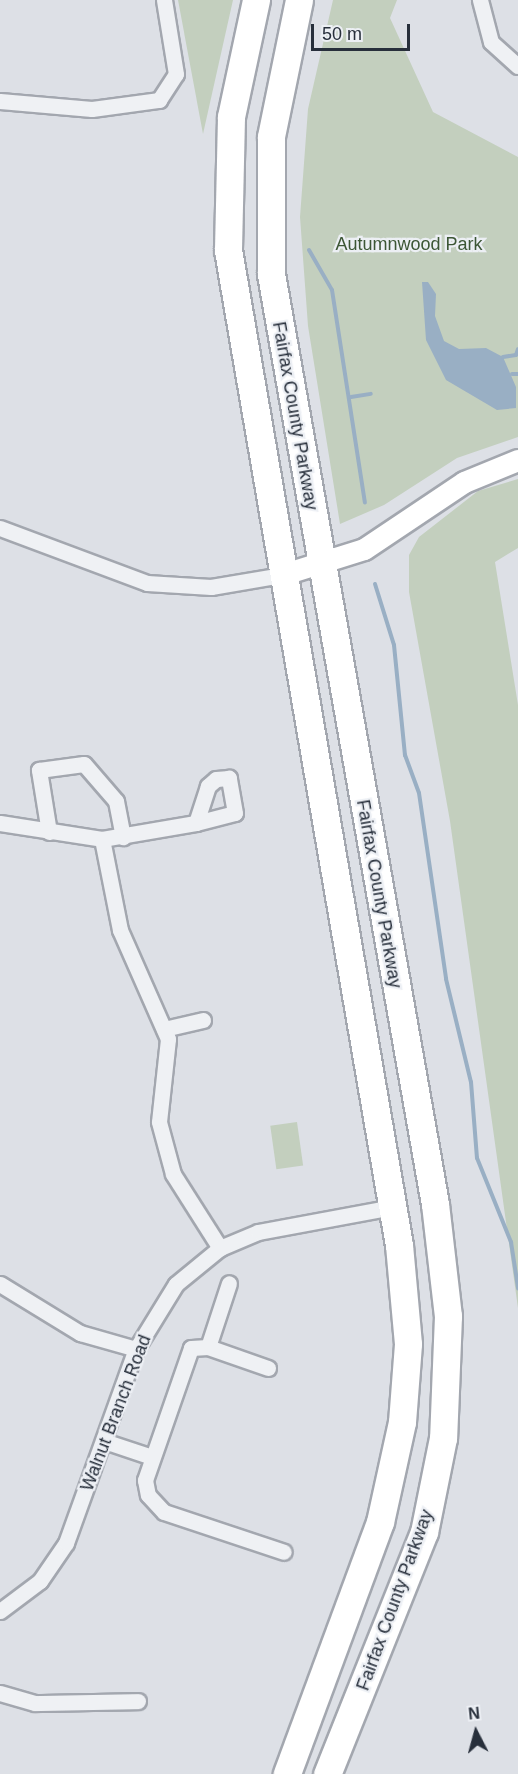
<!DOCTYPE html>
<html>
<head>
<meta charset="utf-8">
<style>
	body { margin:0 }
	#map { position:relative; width:518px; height:1774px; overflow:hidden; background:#dde0e6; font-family:Arial,sans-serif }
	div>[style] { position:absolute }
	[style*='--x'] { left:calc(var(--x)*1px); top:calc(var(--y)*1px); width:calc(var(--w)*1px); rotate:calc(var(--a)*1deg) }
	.green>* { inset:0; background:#c3cfbe; transform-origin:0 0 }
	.water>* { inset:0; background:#99afc4 }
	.stream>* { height:4px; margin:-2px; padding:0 2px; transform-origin:2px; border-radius:2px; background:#99afc4 }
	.roads { filter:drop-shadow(2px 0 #a3a7af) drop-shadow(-2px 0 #a3a7af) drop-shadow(0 2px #a3a7af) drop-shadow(0 -2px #a3a7af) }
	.street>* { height:15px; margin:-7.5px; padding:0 7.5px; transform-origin:7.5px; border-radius:7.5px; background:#eff1f4 }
	.secondary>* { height:21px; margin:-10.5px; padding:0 10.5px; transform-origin:10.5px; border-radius:10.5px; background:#fff }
	.highway>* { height:27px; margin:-13.5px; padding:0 13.5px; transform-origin:13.5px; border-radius:13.5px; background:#fff }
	span { translate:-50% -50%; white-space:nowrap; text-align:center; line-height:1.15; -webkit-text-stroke:4.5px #eceff4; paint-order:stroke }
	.park-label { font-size:18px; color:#3c5635 }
	.street-label { font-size:18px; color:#272f3b }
	.north { position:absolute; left:446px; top:1702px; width:60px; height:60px; -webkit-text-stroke:4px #eceff4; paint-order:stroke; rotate:354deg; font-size:16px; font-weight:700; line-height:24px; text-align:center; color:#272f3b }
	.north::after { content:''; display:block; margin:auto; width:21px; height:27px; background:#272f3b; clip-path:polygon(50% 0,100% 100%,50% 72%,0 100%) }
	.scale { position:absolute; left:311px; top:24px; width:99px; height:27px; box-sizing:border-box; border:3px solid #272f3b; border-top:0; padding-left:8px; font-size:18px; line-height:21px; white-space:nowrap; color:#272f3b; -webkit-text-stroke:4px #eceff4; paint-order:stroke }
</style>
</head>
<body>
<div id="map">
	<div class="green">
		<div style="clip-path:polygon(178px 0,233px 0,203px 134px)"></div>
		<div style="clip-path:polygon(333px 0,397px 0,390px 18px,433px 112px,518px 157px,518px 437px,457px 458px,384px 505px,340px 524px,308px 326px,300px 217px,308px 109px)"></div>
		<div style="clip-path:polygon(518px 479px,518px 548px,495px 562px,518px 705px,518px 1308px,450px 821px,409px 592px,409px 555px,419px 537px,478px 491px)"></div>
		<div style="left:297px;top:1122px;width:44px;height:27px;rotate:82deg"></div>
	</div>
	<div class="water">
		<div style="clip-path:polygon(422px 282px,428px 282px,436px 294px,435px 316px,444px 341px,459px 349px,486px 348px,503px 357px,516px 387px,516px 408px,497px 410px,446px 380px,426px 340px)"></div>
	</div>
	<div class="stream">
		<div style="--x:309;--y:250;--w:46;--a:60.1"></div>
		<div style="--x:332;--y:290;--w:215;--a:81.2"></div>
		<div style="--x:503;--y:357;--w:13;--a:-9"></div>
		<div style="--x:516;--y:355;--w:6;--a:-72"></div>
		<div style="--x:512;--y:374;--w:6;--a:0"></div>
		<div style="--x:351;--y:397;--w:20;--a:-9"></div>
		<div style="--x:375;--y:584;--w:64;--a:72.7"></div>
		<div style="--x:394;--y:645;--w:111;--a:84.3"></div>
		<div style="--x:405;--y:755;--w:40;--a:69.8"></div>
		<div style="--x:419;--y:793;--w:188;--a:81.7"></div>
		<div style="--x:446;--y:979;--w:106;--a:76.4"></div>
		<div style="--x:471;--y:1082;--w:76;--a:85.5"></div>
		<div style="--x:477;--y:1158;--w:91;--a:68"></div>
		<div style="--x:511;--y:1242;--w:47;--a:81.3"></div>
	</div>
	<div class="roads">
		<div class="street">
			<div style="--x:480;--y:0;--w:43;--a:75.3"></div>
			<div style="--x:491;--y:42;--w:36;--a:42"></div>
			<div style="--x:0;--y:101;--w:92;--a:5"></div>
			<div style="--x:92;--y:109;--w:68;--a:-7.7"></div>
			<div style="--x:159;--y:100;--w:31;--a:-57"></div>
			<div style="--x:176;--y:74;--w:75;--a:-99.2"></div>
			<div style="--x:0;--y:528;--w:157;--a:20.5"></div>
			<div style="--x:147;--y:583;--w:64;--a:3.6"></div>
			<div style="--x:211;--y:587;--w:71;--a:-9.7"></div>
			<div style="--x:0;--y:823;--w:103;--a:8.9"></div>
			<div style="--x:102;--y:839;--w:95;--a:-9.7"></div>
			<div style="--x:196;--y:823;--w:40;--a:-14.4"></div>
			<div style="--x:235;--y:813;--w:36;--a:-100"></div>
			<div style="--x:229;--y:778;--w:13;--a:176"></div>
			<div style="--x:216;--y:779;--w:11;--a:139"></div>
			<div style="--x:208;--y:786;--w:39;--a:108"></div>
			<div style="--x:49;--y:832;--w:63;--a:-99.2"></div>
			<div style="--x:39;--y:770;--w:45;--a:-7.6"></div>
			<div style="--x:84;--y:764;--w:49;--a:49.1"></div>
			<div style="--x:116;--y:801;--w:37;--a:79"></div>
			<div style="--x:102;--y:839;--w:93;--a:78.8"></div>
			<div style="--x:120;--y:930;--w:119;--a:66.2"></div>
			<div style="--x:168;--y:1039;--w:83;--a:96.2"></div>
			<div style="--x:159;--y:1122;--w:54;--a:74.9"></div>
			<div style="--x:173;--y:1174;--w:88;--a:57.6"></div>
			<div style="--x:164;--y:1029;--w:40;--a:-13"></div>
			<div style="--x:0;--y:1284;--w:94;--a:31.5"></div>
			<div style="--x:80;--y:1333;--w:58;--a:15.9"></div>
			<div style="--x:208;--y:1347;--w:67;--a:-71.8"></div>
			<div style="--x:268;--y:1368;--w:64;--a:-160.7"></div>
			<div style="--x:208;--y:1347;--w:17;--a:177"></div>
			<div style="--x:191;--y:1348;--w:140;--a:109.2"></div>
			<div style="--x:145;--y:1480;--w:15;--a:79"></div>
			<div style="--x:148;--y:1495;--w:23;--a:47"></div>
			<div style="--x:164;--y:1512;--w:126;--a:18.4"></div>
			<div style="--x:104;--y:1441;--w:47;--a:18.4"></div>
			<div style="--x:0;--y:1611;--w:50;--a:-36.9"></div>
			<div style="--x:40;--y:1581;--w:46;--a:-55.6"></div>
			<div style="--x:66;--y:1543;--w:206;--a:-70.2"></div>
			<div style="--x:136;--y:1349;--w:76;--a:-58.4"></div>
			<div style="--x:176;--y:1284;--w:57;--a:-39.3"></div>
			<div style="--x:220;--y:1248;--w:41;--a:-22.8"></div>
			<div style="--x:258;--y:1232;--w:137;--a:-10.5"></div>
			<div style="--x:0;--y:1693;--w:36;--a:16"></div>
			<div style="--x:35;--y:1703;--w:103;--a:-1.1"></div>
		</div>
		<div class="secondary">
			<div style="--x:281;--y:575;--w:87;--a:-17.4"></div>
			<div style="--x:364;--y:549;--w:120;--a:-33.8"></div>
			<div style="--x:464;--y:482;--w:58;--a:-22.2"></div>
		</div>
		<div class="highway">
			<div style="--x:256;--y:0;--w:120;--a:102.1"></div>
			<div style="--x:231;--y:117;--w:133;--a:91.3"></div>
			<div style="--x:228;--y:250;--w:1010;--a:80.25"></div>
			<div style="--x:399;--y:1245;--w:99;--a:84.8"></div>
			<div style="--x:408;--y:1344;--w:78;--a:94.4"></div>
			<div style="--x:402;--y:1422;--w:102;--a:102.4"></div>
			<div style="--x:380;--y:1522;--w:269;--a:110.3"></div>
			<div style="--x:299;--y:0;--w:140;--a:101.6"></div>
			<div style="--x:271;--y:137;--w:137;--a:90"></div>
			<div style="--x:271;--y:274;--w:944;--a:80"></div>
			<div style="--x:435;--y:1204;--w:113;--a:83.4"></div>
			<div style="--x:448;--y:1316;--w:122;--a:92.3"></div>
			<div style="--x:443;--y:1438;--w:96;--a:101.4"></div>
			<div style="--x:424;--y:1532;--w:261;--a:111.8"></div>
		</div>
	</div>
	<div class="park-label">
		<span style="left:409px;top:244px">Autumnwood Park</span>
	</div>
	<div class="street-label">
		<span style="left:295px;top:416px;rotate:80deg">Fairfax County Parkway</span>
		<span style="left:379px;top:894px;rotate:80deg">Fairfax County Parkway</span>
		<span style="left:116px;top:1413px;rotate:-69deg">Walnut Branch Road</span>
		<span style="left:395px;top:1600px;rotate:-70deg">Fairfax County Parkway</span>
	</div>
	<div class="north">N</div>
	<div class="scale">50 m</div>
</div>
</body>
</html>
